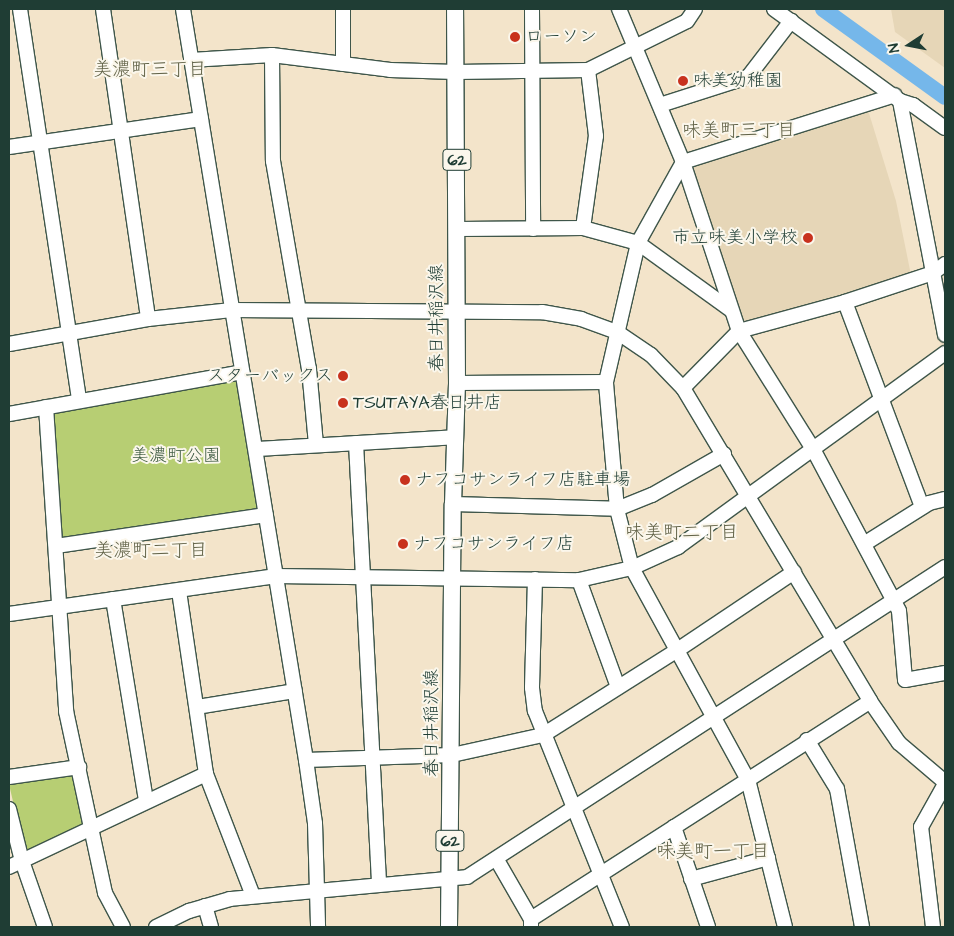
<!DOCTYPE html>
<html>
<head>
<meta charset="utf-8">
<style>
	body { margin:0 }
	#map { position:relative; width:954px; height:936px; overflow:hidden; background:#f3e4ca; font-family:"Architects Daughter","Klee One",sans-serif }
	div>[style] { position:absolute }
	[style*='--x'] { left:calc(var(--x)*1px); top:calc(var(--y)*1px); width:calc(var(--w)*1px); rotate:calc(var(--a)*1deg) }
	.built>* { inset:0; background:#e6d6b7 }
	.green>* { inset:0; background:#b7ce73 }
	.river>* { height:16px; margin:-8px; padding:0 8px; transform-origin:8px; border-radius:8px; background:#75b7ea }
	.roads { filter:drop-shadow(1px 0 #3f564a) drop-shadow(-1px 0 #3f564a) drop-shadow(0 1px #3f564a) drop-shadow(0 -1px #3f564a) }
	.minor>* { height:14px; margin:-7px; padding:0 7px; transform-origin:7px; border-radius:7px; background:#fff }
	.major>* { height:16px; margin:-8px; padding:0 8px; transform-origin:8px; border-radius:8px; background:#fff }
	.dots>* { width:14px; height:14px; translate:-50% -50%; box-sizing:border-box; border:2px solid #fbf7ec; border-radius:50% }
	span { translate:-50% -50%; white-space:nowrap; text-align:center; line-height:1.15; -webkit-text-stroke:4px #fbf7ec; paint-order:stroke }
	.shield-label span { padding:1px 4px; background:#fbf7ec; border:1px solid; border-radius:4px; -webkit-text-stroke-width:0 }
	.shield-label { font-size:16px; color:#1f3d34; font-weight:700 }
	.poi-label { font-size:18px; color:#1f3d34 }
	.left { translate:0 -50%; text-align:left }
	.right { translate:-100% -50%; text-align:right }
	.street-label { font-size:18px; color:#1f3d34 }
	.park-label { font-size:18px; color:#3d5a41 }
	.neighbourhood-label { font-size:19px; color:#626348 }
	.frame { position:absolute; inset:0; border:10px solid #1f3d34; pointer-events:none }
	.north { position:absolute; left:884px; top:20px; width:50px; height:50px; -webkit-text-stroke:4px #fbf7ec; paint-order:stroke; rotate:259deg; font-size:14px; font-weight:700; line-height:20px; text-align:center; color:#1f3d34 }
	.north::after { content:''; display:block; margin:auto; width:18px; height:22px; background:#1f3d34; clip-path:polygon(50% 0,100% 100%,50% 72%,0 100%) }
</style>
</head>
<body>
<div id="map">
	<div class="built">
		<div style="clip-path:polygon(891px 9px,945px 9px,945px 68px,895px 32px)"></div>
		<div style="clip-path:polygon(868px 110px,896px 201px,911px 275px,744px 326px,689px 167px,692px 163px)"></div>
	</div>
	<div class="green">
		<div style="clip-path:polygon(236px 380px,257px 509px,255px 512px,62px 541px,59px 539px,53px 410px)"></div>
		<div style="clip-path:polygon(72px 772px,85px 825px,28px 851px,24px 850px,9px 784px,11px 780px)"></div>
	</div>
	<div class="river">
		<div style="--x:823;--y:9;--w:150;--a:35.8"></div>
	</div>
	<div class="roads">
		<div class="minor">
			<div style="--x:20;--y:9;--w:396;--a:81.4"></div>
			<div style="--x:103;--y:9;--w:313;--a:81.7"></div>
			<div style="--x:183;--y:9;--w:761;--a:80.7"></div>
			<div style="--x:306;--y:760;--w:64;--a:81.9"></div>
			<div style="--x:315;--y:823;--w:104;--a:88.3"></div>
			<div style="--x:343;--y:9;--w:55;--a:90"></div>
			<div style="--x:532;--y:9;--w:220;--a:89.7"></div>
			<div style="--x:619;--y:9;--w:166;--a:67.3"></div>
			<div style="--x:683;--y:162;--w:178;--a:71.7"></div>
			<div style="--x:739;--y:331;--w:139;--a:57.9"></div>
			<div style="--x:813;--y:449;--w:183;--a:62"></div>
			<div style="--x:899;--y:611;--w:69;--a:85"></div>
			<div style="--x:905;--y:680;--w:41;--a:-9.9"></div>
			<div style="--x:774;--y:9;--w:156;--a:36.1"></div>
			<div style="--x:900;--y:101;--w:14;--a:17"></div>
			<div style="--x:913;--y:105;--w:39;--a:36"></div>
			<div style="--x:272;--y:55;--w:106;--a:89.5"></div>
			<div style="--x:273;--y:161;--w:211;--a:80.2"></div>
			<div style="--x:309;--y:369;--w:76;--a:84.7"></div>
			<div style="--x:191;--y:60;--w:81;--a:-3.5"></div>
			<div style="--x:272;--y:55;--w:119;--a:7.2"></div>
			<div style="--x:390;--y:70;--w:66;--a:1.7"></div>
			<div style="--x:456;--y:72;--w:132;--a:-0.9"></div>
			<div style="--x:588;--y:70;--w:110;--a:-26.3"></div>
			<div style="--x:687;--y:21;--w:14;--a:-56"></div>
			<div style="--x:900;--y:101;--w:238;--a:79.1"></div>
			<div style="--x:660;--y:105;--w:92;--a:-17.7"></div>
			<div style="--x:748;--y:77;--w:71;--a:-52.5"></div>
			<div style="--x:9;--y:147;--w:194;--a:-8.3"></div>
			<div style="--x:583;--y:228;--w:93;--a:-82"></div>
			<div style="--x:596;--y:136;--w:66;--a:-96.9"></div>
			<div style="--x:458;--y:229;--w:125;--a:-0.5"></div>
			<div style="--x:583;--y:228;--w:57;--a:15.3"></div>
			<div style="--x:638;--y:243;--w:115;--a:35.8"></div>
			<div style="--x:845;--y:302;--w:219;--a:69.4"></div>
			<div style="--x:9;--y:344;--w:141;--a:-10.2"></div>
			<div style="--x:148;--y:319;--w:84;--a:-6.1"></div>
			<div style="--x:232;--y:310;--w:310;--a:0.4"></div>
			<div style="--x:542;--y:312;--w:40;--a:10"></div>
			<div style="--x:581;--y:319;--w:38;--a:20"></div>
			<div style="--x:617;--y:332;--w:41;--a:34.1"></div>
			<div style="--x:651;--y:355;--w:46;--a:45.9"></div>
			<div style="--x:683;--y:388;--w:365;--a:59.1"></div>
			<div style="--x:870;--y:701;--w:51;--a:55.4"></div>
			<div style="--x:899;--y:743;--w:60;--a:40.3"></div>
			<div style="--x:457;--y:383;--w:149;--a:-0.4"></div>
			<div style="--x:683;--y:388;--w:80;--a:-45.5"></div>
			<div style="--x:739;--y:331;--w:110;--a:-15.3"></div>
			<div style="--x:845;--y:302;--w:93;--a:-18.2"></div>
			<div style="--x:933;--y:273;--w:15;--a:-37"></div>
			<div style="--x:46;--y:407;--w:305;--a:86.2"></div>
			<div style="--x:66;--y:711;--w:186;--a:77.9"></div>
			<div style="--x:105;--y:893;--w:38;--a:62"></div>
			<div style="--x:9;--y:414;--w:237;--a:-10.2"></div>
			<div style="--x:356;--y:443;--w:442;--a:87"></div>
			<div style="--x:256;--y:449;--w:200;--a:-3.4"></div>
			<div style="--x:453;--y:504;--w:164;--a:1.7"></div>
			<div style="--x:617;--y:509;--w:38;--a:-22"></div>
			<div style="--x:652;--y:495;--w:83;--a:-29.7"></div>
			<div style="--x:864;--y:544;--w:77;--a:-32.2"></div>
			<div style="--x:929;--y:503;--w:16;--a:-14"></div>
			<div style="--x:56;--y:546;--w:212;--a:-8.4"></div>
			<div style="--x:535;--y:579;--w:109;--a:91.6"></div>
			<div style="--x:532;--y:688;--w:23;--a:83"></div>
			<div style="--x:535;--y:711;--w:233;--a:68.1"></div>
			<div style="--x:579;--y:580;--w:114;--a:70"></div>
			<div style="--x:179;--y:591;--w:185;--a:81.6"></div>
			<div style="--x:206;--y:774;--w:131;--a:68.9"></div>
			<div style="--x:113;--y:599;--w:204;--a:80.7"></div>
			<div style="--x:9;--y:614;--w:270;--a:-8.1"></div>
			<div style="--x:276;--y:576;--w:303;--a:0.8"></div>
			<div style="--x:579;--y:580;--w:54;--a:-12.8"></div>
			<div style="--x:632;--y:568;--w:51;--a:-24.5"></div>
			<div style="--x:678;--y:547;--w:330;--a:-36"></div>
			<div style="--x:197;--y:707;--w:99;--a:-9.3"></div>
			<div style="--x:807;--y:740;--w:57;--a:58.5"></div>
			<div style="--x:837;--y:789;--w:140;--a:79.7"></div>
			<div style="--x:306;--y:760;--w:146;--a:-2"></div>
			<div style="--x:452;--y:755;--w:93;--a:-12.4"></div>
			<div style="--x:543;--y:735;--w:157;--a:-32.3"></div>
			<div style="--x:676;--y:651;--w:142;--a:-33.8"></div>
			<div style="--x:9;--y:777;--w:71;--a:-8.1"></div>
			<div style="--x:9;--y:809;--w:54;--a:76"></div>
			<div style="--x:22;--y:861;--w:70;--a:70.8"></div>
			<div style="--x:674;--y:827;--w:106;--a:71.2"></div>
			<div style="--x:497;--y:860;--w:68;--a:60"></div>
			<div style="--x:9;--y:867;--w:218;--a:-25.3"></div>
			<div style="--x:691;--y:879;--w:80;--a:-15.3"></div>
			<div style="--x:205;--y:906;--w:22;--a:74"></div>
			<div style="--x:156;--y:927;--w:37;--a:-26"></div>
			<div style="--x:189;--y:911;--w:43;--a:-16.3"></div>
			<div style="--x:230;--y:899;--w:238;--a:-5.3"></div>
			<div style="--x:467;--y:877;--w:570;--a:-32.96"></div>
			<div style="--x:531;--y:927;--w:8;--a:-90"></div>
			<div style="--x:531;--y:919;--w:403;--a:-32.7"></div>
			<div style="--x:785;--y:927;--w:152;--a:-104.1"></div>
			<div style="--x:748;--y:780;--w:242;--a:-118.7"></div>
			<div style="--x:632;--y:568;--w:61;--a:-104.3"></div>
			<div style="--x:617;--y:509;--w:127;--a:-95"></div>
			<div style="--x:606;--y:382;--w:143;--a:-77"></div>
			<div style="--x:638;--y:243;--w:93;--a:-60.9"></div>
			<div style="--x:683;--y:162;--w:222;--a:-17.5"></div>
			<div style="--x:933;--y:927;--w:101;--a:-96.8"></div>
			<div style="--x:921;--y:827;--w:49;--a:-60.8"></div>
		</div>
		<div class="major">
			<div style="--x:449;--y:927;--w:423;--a:-89.5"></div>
			<div style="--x:453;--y:504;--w:121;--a:-88.1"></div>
			<div style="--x:457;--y:383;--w:374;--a:-90.3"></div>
		</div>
	</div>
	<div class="dots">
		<div style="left:515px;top:37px;background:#c8321e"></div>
		<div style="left:683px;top:81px;background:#c8321e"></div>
		<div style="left:808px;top:238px;background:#c8321e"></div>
		<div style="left:343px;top:376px;background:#c8321e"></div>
		<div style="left:343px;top:403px;background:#c8321e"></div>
		<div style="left:405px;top:480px;background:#c8321e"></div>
		<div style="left:403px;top:544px;background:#c8321e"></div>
	</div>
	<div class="shield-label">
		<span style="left:457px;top:160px">62</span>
		<span style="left:450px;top:841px">62</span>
	</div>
	<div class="poi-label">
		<span class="left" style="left:525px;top:37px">ローソン</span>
		<span class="left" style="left:693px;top:81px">味美幼稚園</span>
		<span class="right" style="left:798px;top:238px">市立味美小学校</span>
		<span class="right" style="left:333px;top:376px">スターバックス</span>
		<span class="left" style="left:353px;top:403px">TSUTAYA春日井店</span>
		<span class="left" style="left:415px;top:480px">ナフコサンライフ店駐車場</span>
		<span class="left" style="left:413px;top:544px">ナフコサンライフ店</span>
	</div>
	<div class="street-label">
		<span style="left:437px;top:318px;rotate:-90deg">春日井稲沢線</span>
		<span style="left:432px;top:723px;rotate:-90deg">春日井稲沢線</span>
	</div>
	<div class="park-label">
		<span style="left:176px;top:456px">美濃町公園</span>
	</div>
	<div class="neighbourhood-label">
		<span style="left:150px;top:70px">美濃町三丁目</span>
		<span style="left:739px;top:131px">味美町三丁目</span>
		<span style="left:682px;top:533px">味美町二丁目</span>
		<span style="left:151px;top:551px">美濃町二丁目</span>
		<span style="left:713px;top:852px">味美町一丁目</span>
	</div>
	<div class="frame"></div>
	<div class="north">N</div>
</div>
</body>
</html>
